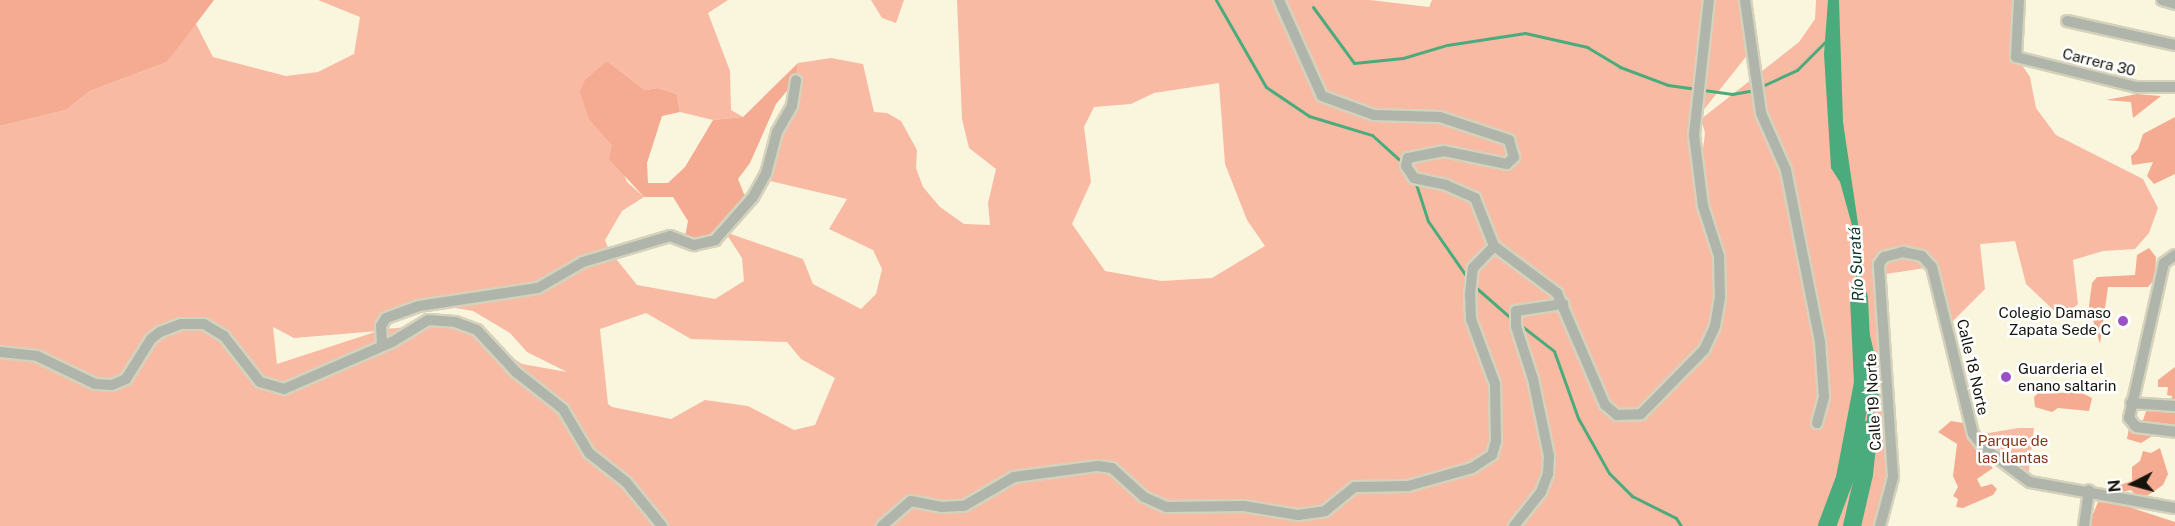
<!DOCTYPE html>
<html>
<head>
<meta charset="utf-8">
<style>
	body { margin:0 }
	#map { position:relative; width:2175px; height:526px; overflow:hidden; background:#faf6de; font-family:"Public Sans",sans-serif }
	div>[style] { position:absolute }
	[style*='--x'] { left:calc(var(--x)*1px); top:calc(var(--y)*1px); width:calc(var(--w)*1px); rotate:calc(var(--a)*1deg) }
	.green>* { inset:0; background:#f9baa4 }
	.forest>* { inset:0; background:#f4ab91 }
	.water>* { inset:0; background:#4aac7c }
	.stream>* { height:3px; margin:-1.5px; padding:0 1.5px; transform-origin:1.5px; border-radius:1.5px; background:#4aac7c }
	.river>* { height:18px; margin:-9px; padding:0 9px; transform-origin:9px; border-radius:9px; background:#4aac7c }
	.roads { filter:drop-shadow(2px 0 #d5d2bc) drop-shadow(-2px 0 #d5d2bc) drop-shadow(0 2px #d5d2bc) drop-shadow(0 -2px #d5d2bc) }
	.minor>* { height:10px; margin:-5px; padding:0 5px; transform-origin:5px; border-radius:5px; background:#b0b5ab }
	.dots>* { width:16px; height:16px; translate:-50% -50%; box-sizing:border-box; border:3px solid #fff; border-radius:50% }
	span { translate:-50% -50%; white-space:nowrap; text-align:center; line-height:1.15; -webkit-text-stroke:5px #fff; paint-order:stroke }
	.street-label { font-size:15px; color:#15140c }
	.poi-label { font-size:15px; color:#15140c }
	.right { translate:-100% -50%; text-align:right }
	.left { translate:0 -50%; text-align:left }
	.park-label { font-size:15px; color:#863617 }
	.water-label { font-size:16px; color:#093421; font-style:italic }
	.north { position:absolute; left:2103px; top:454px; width:60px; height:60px; -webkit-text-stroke:4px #fff; paint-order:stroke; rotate:264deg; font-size:16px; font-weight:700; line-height:24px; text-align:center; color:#15140c }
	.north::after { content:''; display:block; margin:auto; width:21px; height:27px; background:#15140c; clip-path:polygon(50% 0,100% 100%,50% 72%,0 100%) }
</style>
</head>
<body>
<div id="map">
	<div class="green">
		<div style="clip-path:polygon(evenodd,318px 0,728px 0,708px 13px,730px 71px,731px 110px,743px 117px,713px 120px,680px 112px,677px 94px,658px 88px,645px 90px,607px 61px,589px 118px,612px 146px,627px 182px,644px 197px,622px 211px,605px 240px,609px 250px,637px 285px,715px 299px,744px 281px,742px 258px,725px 232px,803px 259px,813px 284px,861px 309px,876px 294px,882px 269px,873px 250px,829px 229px,847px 199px,770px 181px,769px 159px,793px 106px,798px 63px,831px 58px,863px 64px,874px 112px,887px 113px,901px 121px,917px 150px,916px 168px,923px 187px,940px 207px,964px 224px,990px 225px,988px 203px,996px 169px,969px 148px,962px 119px,957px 0,1370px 0,1429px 7px,1432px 0,1744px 0,1749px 53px,1698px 117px,1698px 135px,1703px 149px,1705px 133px,1701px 119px,1799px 42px,1815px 19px,1816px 0,2019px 0,2016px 56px,2030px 77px,2036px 108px,2056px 135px,2143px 179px,2158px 208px,2149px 233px,2135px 249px,2103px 251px,2073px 260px,2078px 304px,2062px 318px,2026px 284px,2015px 241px,1980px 244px,1985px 289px,1948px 326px,1932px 267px,1879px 275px,1893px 477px,1880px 526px,0 526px,0 126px,66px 110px,90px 91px,167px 62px,195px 22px,213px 57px,286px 76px,318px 72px,354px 54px,360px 17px,318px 0,1219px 83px,1225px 164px,1247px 220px,1265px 246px,1212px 278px,1161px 281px,1105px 271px,1072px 224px,1091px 182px,1084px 127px,1094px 107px,1131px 104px,1154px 93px,1219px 83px,318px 0,424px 303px,473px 311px,510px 333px,527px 352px,567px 372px,522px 364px,499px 349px,472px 322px,384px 329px,424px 303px,318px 0,646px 313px,691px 339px,787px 342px,801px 359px,835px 378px,815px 425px,794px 430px,748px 406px,705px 400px,671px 419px,612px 407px,608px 404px,600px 329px,646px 313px,318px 0,273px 327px,294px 338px,378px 331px,277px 364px,273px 327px)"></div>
		<div style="clip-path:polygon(871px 0,904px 0,896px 23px,882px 18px)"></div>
		<div style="clip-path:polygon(2018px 428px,2034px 428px,2028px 478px,1997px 460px,1977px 435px)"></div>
	</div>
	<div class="forest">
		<div style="clip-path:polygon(0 0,214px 0,167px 62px,90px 91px,66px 110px,0 126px)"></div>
		<div style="clip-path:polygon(607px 61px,645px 90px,658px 88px,677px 94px,680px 112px,662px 116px,647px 163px,648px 183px,668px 183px,685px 167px,713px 120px,743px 117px,798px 63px,796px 80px,776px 104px,750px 163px,738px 179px,744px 194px,753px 197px,715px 240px,684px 242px,688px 221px,673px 197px,644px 197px,609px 159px,612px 146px,589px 119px,580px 92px,585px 80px)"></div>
		<div style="clip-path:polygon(2137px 94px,2161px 96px,2133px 118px,2131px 102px,2106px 100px)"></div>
		<div style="clip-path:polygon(2175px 117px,2175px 174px,2154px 184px,2147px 176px,2153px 162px,2132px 165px,2131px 156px,2138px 149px,2143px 134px)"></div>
		<div style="clip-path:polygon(2149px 248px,2156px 257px,2155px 279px,2148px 287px,2108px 287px,2100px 344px,2089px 306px,2092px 283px,2097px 277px,2135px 275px,2137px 255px)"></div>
		<div style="clip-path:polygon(2175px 367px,2175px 431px,2160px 431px,2141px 443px,2127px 439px,2129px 427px,2143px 420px,2147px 409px,2170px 411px,2172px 396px,2167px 395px,2168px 387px,2158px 387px,2158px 380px)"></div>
		<div style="clip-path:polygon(2070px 387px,2092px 398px,2089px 411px,2058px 408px,2052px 412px,2035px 407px,2034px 397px,2039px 392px,2066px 393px)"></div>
		<div style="clip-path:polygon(1951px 421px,1970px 424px,1977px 453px,1993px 468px,1977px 479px,1981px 487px,1992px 484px,1997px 489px,1993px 495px,1963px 508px,1956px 507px,1958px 499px,1953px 496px,1958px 487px,1953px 476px,1957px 444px,1938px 432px)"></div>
		<div style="clip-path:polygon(2160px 448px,2168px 474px,2163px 485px,2144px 498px,2137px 497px,2131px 490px,2117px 493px,2120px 485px,2132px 481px,2132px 467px,2140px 461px,2143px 451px,2151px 453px)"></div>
		<div style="clip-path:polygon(2098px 502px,2117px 503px,2175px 522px,2175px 526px,2088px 526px)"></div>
	</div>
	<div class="water">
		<div style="clip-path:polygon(1828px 0,1839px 0,1843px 122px,1860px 237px,1862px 301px,1876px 361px,1879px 400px,1874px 402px,1872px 447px,1862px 455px,1835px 526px,1832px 526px,1866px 433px,1870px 378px,1858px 307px,1853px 229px,1840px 182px,1831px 168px,1824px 54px)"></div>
	</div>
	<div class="stream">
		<div style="--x:1216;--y:0;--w:100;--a:60.1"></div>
		<div style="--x:1266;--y:87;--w:52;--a:34"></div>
		<div style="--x:1309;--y:116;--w:66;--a:16.8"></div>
		<div style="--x:1372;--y:135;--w:43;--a:42.2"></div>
		<div style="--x:1313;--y:7;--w:69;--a:53.8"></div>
		<div style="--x:1354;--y:63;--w:49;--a:-5.8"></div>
		<div style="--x:1403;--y:58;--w:46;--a:-16.5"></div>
		<div style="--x:1447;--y:45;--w:79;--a:-8.7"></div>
		<div style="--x:1525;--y:33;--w:64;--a:12.7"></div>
		<div style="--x:1587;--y:47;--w:39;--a:31"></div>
		<div style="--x:1620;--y:67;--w:51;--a:20.6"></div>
		<div style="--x:1668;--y:85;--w:65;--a:8"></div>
		<div style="--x:1732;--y:94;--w:22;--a:-10"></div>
		<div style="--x:1760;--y:87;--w:41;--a:-24.7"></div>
		<div style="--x:1797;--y:70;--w:42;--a:-45"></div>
		<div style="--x:1415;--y:181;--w:42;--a:72"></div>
		<div style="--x:1428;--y:221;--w:72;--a:55.2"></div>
		<div style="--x:1473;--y:285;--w:53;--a:41.2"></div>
		<div style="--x:1519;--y:324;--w:44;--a:37.6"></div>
		<div style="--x:1554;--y:351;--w:71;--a:70.3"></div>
		<div style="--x:1578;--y:418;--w:63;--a:60.6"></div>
		<div style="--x:1609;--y:473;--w:33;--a:45"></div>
		<div style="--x:1632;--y:496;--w:49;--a:26.6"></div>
		<div style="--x:1676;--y:518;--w:9;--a:58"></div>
	</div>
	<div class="river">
		<div style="--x:1827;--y:526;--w:51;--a:-69.4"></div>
		<div style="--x:1845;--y:478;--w:97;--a:-79.3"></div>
		<div style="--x:1863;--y:383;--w:86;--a:-92.7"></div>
		<div style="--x:1852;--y:526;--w:53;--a:-77"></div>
		<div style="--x:1864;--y:474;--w:45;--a:-83.7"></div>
	</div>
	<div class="roads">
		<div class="minor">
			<div style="--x:1279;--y:0;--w:105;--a:65.9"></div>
			<div style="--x:1322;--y:96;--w:55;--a:20.1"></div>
			<div style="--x:1374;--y:115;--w:66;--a:1.7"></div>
			<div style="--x:1440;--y:117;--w:73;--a:18.4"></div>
			<div style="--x:1509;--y:140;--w:18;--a:74"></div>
			<div style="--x:1514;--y:157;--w:10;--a:135"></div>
			<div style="--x:1507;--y:164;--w:64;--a:-168.3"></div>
			<div style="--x:1444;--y:151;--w:37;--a:169"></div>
			<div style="--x:1408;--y:158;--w:8;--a:104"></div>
			<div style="--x:1406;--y:166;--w:14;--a:56"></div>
			<div style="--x:1414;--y:178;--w:33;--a:12"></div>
			<div style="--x:1446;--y:185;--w:32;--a:24"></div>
			<div style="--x:1475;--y:198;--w:52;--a:68.4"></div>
			<div style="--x:1745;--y:0;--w:114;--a:81.9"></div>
			<div style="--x:1761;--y:113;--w:62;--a:66.3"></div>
			<div style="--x:1786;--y:170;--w:175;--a:78.8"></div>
			<div style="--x:1820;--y:342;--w:55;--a:85.8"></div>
			<div style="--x:1824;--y:397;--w:27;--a:105"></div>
			<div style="--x:2019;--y:0;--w:57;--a:93"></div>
			<div style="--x:2016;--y:57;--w:124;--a:14"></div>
			<div style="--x:2136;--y:87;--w:39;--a:0"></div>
			<div style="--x:2162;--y:0;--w:14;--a:17"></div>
			<div style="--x:2067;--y:21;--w:111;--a:12.5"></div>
			<div style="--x:2175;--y:255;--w:14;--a:144"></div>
			<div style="--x:2164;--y:263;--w:159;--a:102.7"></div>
			<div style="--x:2129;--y:418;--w:11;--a:52"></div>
			<div style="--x:2136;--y:427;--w:39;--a:7"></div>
			<div style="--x:382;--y:344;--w:18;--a:-93"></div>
			<div style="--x:381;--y:326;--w:9;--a:-58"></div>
			<div style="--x:386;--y:318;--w:35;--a:-20"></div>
			<div style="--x:419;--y:306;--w:120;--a:-8.6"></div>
			<div style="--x:538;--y:288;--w:52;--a:-30"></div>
			<div style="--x:583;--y:262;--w:91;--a:-16.6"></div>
			<div style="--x:670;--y:236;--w:26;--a:21"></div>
			<div style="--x:694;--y:245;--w:22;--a:-13"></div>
			<div style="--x:715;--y:240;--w:57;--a:-48.5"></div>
			<div style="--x:753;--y:197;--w:26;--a:-61"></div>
			<div style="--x:766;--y:174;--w:43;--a:-75.3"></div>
			<div style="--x:777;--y:132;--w:30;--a:-60"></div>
			<div style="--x:792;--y:106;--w:26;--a:-81"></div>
			<div style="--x:0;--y:352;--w:37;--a:6"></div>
			<div style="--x:37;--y:356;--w:64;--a:25.8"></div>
			<div style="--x:95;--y:384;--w:17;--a:3"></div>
			<div style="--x:112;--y:385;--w:15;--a:-23"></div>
			<div style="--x:126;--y:379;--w:47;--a:-58"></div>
			<div style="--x:151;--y:339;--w:11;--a:-38"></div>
			<div style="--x:160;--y:332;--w:22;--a:-21"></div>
			<div style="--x:181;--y:324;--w:23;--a:0"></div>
			<div style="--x:204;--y:324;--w:23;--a:31"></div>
			<div style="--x:224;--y:336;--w:58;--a:52"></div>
			<div style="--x:260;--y:382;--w:25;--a:16"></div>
			<div style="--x:284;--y:389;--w:118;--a:-23.5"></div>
			<div style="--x:392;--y:342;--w:42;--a:-31.4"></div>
			<div style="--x:428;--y:320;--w:27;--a:4"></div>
			<div style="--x:455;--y:322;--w:23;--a:20"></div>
			<div style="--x:477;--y:330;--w:57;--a:47.1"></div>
			<div style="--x:516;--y:372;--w:60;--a:38.2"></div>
			<div style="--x:563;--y:409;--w:51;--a:59.4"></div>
			<div style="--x:589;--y:453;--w:47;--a:38.1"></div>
			<div style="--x:626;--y:482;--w:57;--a:50.7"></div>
			<div style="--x:2131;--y:403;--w:44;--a:3.9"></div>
			<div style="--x:882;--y:526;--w:38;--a:-41"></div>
			<div style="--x:911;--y:501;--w:32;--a:11"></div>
			<div style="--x:942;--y:507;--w:22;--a:-3"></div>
			<div style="--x:964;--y:506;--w:58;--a:-30.1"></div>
			<div style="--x:1014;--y:477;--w:85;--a:-7.5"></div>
			<div style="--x:1098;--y:466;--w:14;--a:8"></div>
			<div style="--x:1112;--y:468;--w:43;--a:42.2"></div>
			<div style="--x:1144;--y:497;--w:24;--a:24"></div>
			<div style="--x:1166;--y:507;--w:78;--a:-0.7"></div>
			<div style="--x:1244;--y:506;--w:55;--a:9.5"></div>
			<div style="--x:1298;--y:515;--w:27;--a:-8"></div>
			<div style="--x:1325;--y:511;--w:38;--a:-39"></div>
			<div style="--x:1355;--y:487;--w:53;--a:-1.1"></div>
			<div style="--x:1408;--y:486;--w:66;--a:-15.7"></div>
			<div style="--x:1472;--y:468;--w:24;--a:-33"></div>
			<div style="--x:1492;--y:455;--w:15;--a:-74"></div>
			<div style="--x:1496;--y:441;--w:57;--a:-91"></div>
			<div style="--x:1495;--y:384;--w:69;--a:-110.3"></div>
			<div style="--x:1471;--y:319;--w:24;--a:-92"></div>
			<div style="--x:1470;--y:295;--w:27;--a:-84"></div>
			<div style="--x:1473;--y:268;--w:30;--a:-46"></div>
			<div style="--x:1494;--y:246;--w:79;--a:36.7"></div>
			<div style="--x:1557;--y:293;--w:122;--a:66.8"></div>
			<div style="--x:1605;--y:405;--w:16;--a:40"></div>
			<div style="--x:1617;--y:415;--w:24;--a:-2"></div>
			<div style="--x:1641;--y:414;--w:90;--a:-45.5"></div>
			<div style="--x:1704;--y:350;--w:26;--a:-65"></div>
			<div style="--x:1715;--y:326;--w:29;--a:-80"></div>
			<div style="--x:1720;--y:297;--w:41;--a:-91.4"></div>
			<div style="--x:1719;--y:256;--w:52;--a:-107.7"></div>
			<div style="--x:1703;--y:206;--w:72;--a:-97.2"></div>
			<div style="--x:1694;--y:135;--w:136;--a:-83.7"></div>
			<div style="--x:1514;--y:526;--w:43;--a:-51.5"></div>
			<div style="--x:1541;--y:492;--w:19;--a:-69"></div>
			<div style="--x:1548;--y:474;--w:18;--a:-87"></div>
			<div style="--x:1549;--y:456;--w:79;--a:-101.7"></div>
			<div style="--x:1533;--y:379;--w:56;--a:-107.8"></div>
			<div style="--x:1516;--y:326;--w:15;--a:-90"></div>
			<div style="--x:1516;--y:311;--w:48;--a:-8.5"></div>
			<div style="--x:1880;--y:526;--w:51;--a:-75.1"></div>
			<div style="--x:1893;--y:477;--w:213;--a:-93.8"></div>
			<div style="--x:1879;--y:264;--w:9;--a:-54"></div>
			<div style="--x:1884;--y:257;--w:20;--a:-15"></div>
			<div style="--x:1903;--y:252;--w:19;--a:12"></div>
			<div style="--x:1922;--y:256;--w:15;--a:48"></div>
			<div style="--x:1932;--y:267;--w:172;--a:76.2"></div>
			<div style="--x:1973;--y:434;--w:18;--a:52"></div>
			<div style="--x:1984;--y:448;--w:57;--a:36.5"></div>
			<div style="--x:2030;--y:482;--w:147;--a:10.2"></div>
			<div style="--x:2084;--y:526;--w:36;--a:-82"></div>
		</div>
	</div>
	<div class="dots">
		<div style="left:2123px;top:321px;background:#9952c5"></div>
		<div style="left:2006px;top:377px;background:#9952c5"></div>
	</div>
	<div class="street-label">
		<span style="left:2099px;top:62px;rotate:14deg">Carrera 30</span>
		<span style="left:1973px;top:367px;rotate:77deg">Calle 18 Norte</span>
		<span style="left:1873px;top:402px;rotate:-93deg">Calle 19 Norte</span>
	</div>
	<div class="poi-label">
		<span class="right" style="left:2111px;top:321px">Colegio Damaso<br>Zapata Sede C</span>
		<span class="left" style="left:2018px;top:377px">Guarderia el<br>enano saltarin</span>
	</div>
	<div class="park-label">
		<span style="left:2013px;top:449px">Parque de<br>las llantas</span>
	</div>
	<div class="water-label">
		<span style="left:1857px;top:264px;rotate:-93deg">Río Suratá</span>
	</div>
	<div class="north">N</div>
</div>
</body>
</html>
